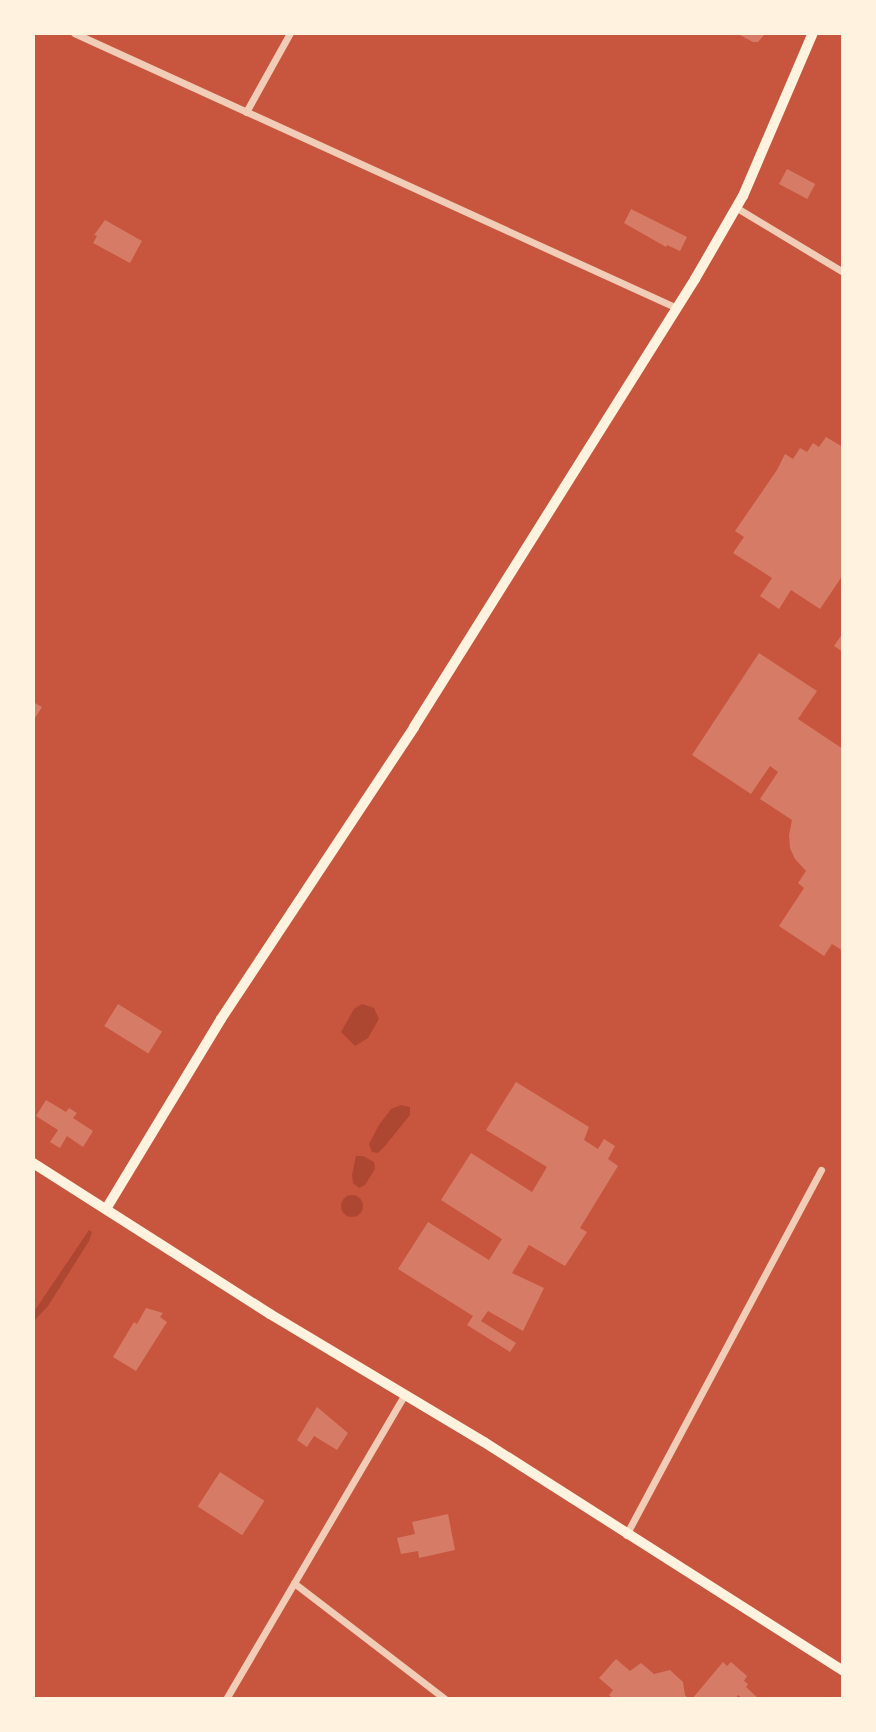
<!DOCTYPE html>
<html>
<head>
<meta charset="utf-8">
<style>
	body { margin:0 }
	#map { position:relative; width:876px; height:1732px; overflow:hidden; background:#c8553d; font-family:Arial,sans-serif }
	div>[style] { position:absolute }
	[style*='--x'] { left:calc(var(--x)*1px); top:calc(var(--y)*1px); width:calc(var(--w)*1px); rotate:calc(var(--a)*1deg) }
	.green>* { inset:0; background:#ae4732 }
	.round { border-radius:50% }
	.building>* { inset:0; background:#d67c66; transform-origin:0 0 }
	.minor>* { height:7px; margin:-3.5px; padding:0 3.5px; transform-origin:3.5px; border-radius:3.5px; background:#f1ccb7 }
	.secondary>* { height:10px; margin:-5px; padding:0 5px; transform-origin:5px; border-radius:5px; background:#fff3e0 }
	span { translate:-50% -50%; white-space:nowrap; text-align:center; line-height:1.15; -webkit-text-stroke:5px #fff3e0; paint-order:stroke }
	.frame { position:absolute; inset:0; border:35px solid #fff3e0; pointer-events:none }
</style>
</head>
<body>
<div id="map">
	<div class="green">
		<div style="clip-path:polygon(362px 1004px,374px 1008px,379px 1019px,368px 1038px,355px 1046px,341px 1032px,354px 1009px)"></div>
		<div style="clip-path:polygon(401px 1105px,410px 1107px,410px 1115px,385px 1146px,378px 1153px,372px 1152px,369px 1144px,379px 1125px,391px 1109px)"></div>
		<div style="clip-path:polygon(356px 1156px,363px 1156px,374px 1162px,375px 1169px,365px 1185px,359px 1188px,353px 1183px,352px 1175px)"></div>
		<div class="round" style="left:341px;top:1195px;width:22px;height:22px"></div>
		<div style="clip-path:polygon(89px 1230px,92px 1232px,89px 1241px,48px 1306px,33px 1322px,33px 1313px)"></div>
	</div>
	<div class="building">
		<div style="clip-path:polygon(736px 33px,766px 33px,758px 42px,753px 42px)"></div>
		<div style="left:787px;top:169px;width:32px;height:17px;rotate:28deg"></div>
		<div style="clip-path:polygon(631px 209px,687px 237px,680px 251px,667px 245px,666px 247px,624px 223px)"></div>
		<div style="clip-path:polygon(105px 220px,142px 241px,130px 263px,93px 243px,97px 236px,94px 235px)"></div>
		<div style="clip-path:polygon(826px 437px,843px 447px,843px 575px,820px 609px,791px 590px,779px 609px,760px 596px,772px 578px,733px 553px,744px 537px,735px 531px,777px 470px,785px 454px,793px 459px,800px 448px,807px 452px,813px 443px,819px 447px)"></div>
		<div style="clip-path:polygon(843px 633px,843px 652px,834px 646px)"></div>
		<div style="clip-path:polygon(759px 653px,817px 691px,798px 719px,843px 749px,843px 951px,832px 944px,824px 956px,779px 926px,804px 888px,798px 883px,806px 871px,795px 859px,790px 848px,789px 835px,792px 820px,760px 799px,778px 772px,770px 766px,751px 794px,692px 755px)"></div>
		<div style="clip-path:polygon(33px 702px,42px 707px,33px 721px)"></div>
		<div style="left:118px;top:1004px;width:52px;height:26px;rotate:32deg"></div>
		<div style="clip-path:polygon(516px 1082px,589px 1127px,584px 1140px,598px 1149px,604px 1139px,615px 1146px,608px 1159px,618px 1166px,580px 1228px,587px 1232px,565px 1266px,529px 1245px,512px 1273px,544px 1288px,523px 1331px,488px 1311px,481px 1321px,516px 1343px,510px 1352px,467px 1325px,473px 1316px,398px 1269px,428px 1222px,489px 1260px,502px 1239px,441px 1200px,471px 1153px,532px 1192px,547px 1167px,486px 1130px)"></div>
		<div style="clip-path:polygon(46px 1100px,66px 1112px,69px 1108px,77px 1113px,73px 1118px,93px 1131px,83px 1147px,67px 1136px,60px 1148px,50px 1142px,58px 1130px,36px 1116px)"></div>
		<div style="clip-path:polygon(146px 1308px,163px 1313px,160px 1317px,167px 1322px,136px 1371px,113px 1357px,134px 1322px,137px 1324px)"></div>
		<div style="clip-path:polygon(317px 1407px,348px 1433px,337px 1450px,314px 1436px,307px 1447px,297px 1440px)"></div>
		<div style="left:220px;top:1472px;width:53px;height:41px;rotate:33deg"></div>
		<div style="clip-path:polygon(448px 1514px,455px 1550px,419px 1558px,418px 1551px,401px 1554px,397px 1538px,415px 1534px,412px 1522px)"></div>
		<div style="clip-path:polygon(616px 1659px,630px 1671px,641px 1663px,654px 1674px,670px 1670px,683px 1682px,685px 1695px,689px 1699px,613px 1699px,609px 1695px,613px 1690px,599px 1678px)"></div>
		<div style="clip-path:polygon(723px 1662px,727px 1666px,731px 1662px,747px 1676px,744px 1681px,748px 1684px,746px 1687px,759px 1699px,743px 1699px,738px 1695px,735px 1699px,692px 1699px)"></div>
	</div>
	<div class="minor">
		<div style="--x:74;--y:33;--w:663;--a:24.52"></div>
		<div style="--x:246;--y:112;--w:90;--a:-60.9"></div>
		<div style="--x:737;--y:208;--w:124;--a:31.1"></div>
		<div style="--x:626;--y:1535;--w:414;--a:-61.9"></div>
		<div style="--x:294;--y:1583;--w:190;--a:37.5"></div>
		<div style="--x:226;--y:1699;--w:351;--a:-59.6"></div>
	</div>
	<div class="secondary">
		<div style="--x:33;--y:1163;--w:281;--a:32.5"></div>
		<div style="--x:270;--y:1314;--w:249;--a:30.9"></div>
		<div style="--x:484;--y:1442;--w:426;--a:32.5"></div>
		<div style="--x:106;--y:1209;--w:222;--a:-58.8"></div>
		<div style="--x:221;--y:1019;--w:350;--a:-56.5"></div>
		<div style="--x:414;--y:727;--w:529;--a:-57.9"></div>
		<div style="--x:695;--y:279;--w:96;--a:-60"></div>
		<div style="--x:743;--y:196;--w:177;--a:-66.8"></div>
	</div>
	<div class="frame"></div>
</div>
</body>
</html>
